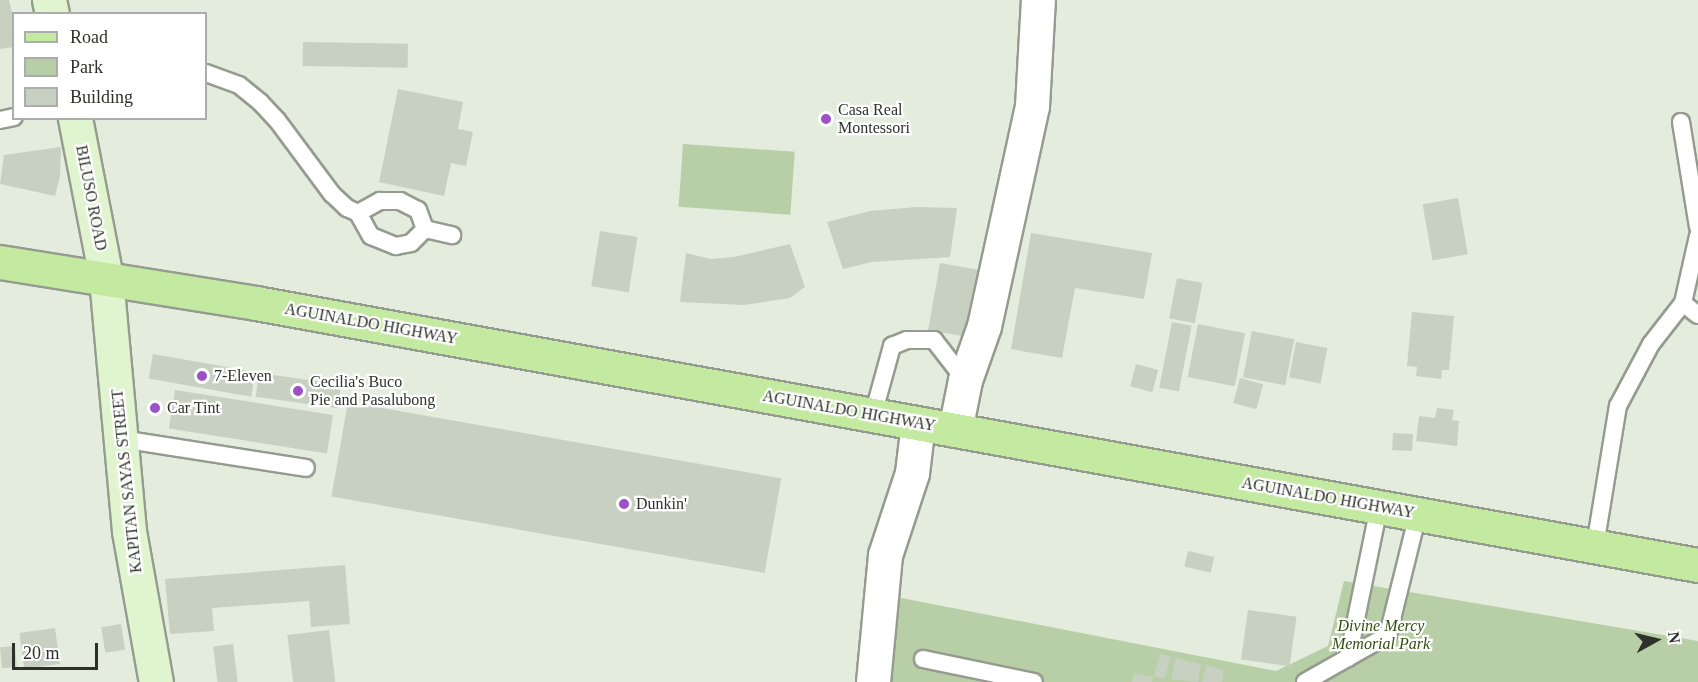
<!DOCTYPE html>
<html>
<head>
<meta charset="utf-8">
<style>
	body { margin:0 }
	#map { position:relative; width:1698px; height:682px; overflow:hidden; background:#e3ecdd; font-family:Georgia,serif }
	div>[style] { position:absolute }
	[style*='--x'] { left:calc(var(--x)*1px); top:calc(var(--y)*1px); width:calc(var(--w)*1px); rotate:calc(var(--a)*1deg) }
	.green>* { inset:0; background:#b7cea6; transform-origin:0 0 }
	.building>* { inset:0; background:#c8d0c2; transform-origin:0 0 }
	.roads { filter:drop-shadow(2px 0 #959c8f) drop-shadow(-2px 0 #959c8f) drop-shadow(0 2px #959c8f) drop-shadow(0 -2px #959c8f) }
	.lane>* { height:16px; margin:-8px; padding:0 8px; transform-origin:8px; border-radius:8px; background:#fff }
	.street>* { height:33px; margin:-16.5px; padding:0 16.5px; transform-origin:16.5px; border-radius:16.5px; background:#fff }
	.secondary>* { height:33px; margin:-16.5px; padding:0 16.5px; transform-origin:16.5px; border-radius:16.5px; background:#e1f4d0 }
	.primary>* { height:33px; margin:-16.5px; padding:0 16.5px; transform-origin:16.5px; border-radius:16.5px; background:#c4e9a1 }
	.dots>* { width:16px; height:16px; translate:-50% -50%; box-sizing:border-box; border:3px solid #fff; border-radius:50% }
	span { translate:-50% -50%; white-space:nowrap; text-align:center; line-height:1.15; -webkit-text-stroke:4.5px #fff; paint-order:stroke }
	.poi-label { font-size:16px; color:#2e312b }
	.left { translate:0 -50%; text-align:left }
	.street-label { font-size:16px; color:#2e312b }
	.park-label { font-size:16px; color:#314e11; font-style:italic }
	.legend { position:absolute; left:12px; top:12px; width:195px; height:108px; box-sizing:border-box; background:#fff; border:2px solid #abadaa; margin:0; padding:8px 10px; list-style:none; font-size:18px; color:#2e312b }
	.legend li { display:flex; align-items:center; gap:12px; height:30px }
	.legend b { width:30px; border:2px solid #abadaa }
	.north { position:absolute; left:1626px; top:610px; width:60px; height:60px; -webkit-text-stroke:4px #fff; paint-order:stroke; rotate:82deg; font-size:16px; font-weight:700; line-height:24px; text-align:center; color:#2e312b }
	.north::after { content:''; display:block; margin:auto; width:21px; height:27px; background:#2e312b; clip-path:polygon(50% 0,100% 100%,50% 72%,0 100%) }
	.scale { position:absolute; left:12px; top:643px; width:86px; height:27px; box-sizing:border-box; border:3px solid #2e312b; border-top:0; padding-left:8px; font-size:18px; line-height:21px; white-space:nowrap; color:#2e312b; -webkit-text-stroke:4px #fff; paint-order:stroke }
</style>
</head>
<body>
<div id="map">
	<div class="green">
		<div style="left:683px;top:144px;width:112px;height:63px;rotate:4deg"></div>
		<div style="clip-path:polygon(1344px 581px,1698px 641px,1698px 682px,884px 682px,891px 596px,1276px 671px,1328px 646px)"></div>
	</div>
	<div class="building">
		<div style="clip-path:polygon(0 0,9px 0,14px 21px,14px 47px,0 49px)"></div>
		<div style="left:303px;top:42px;width:105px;height:24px;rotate:1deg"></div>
		<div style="clip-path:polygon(398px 89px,463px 102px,458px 129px,473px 132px,466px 166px,451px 163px,444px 196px,379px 182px)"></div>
		<div style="clip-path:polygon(61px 147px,60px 176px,55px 196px,0 184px,4px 155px)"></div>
		<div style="left:1458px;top:198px;width:57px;height:36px;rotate:80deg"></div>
		<div style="clip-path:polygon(917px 207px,957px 208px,950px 257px,872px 262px,843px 269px,827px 222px,870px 211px)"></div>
		<div style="left:600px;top:231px;width:38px;height:56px;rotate:9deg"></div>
		<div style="clip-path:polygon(1031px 233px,1152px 253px,1144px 299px,1075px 288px,1062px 358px,1011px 349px)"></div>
		<div style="clip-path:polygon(790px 244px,805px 287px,790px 298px,744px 305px,680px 302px,686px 253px,711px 259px,734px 257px)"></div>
		<div style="left:940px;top:263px;width:39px;height:68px;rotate:10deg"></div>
		<div style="left:1177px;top:278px;width:26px;height:41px;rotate:11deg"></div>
		<div style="clip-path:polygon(1412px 312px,1454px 316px,1449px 370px,1442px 370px,1441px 379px,1416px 376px,1417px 367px,1407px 366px)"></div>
		<div style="left:1172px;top:322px;width:20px;height:67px;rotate:11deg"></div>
		<div style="left:1198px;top:324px;width:48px;height:54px;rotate:11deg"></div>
		<div style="left:1252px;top:331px;width:43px;height:47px;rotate:11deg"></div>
		<div style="left:1296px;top:342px;width:32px;height:36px;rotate:11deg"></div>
		<div style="left:153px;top:354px;width:104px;height:25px;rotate:10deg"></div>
		<div style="left:1136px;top:364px;width:23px;height:23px;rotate:15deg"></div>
		<div style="left:259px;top:373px;width:83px;height:24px;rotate:8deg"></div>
		<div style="left:1240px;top:378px;width:24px;height:26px;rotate:15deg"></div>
		<div style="left:175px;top:390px;width:160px;height:39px;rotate:9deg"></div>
		<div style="left:348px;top:402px;width:440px;height:96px;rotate:10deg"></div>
		<div style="clip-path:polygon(1437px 408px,1454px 410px,1452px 420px,1459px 421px,1457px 446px,1416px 441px,1419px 416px,1435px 418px)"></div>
		<div style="left:1393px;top:433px;width:20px;height:17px;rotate:3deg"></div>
		<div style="left:1188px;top:551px;width:27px;height:16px;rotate:13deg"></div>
		<div style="clip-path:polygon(345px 565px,350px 624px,311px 627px,309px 601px,212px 608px,214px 631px,170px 634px,165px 579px)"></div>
		<div style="left:1248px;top:610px;width:49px;height:50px;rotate:8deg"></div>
		<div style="left:121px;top:624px;width:26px;height:20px;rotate:81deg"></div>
		<div style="left:55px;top:628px;width:36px;height:36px;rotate:82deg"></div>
		<div style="left:329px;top:630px;width:52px;height:42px;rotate:83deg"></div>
		<div style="left:233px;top:644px;width:38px;height:20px;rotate:83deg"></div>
		<div style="left:15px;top:646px;width:21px;height:15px;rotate:85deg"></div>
		<div style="left:1160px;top:654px;width:11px;height:23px;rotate:15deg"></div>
		<div style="clip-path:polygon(1176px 658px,1201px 664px,1198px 682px,1171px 679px)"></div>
		<div style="clip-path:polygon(1206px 665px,1224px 670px,1222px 682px,1202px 682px)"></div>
		<div style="clip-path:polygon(1134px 673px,1153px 677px,1152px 682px,1132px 682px)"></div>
	</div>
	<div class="roads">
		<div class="lane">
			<div style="--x:206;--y:73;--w:35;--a:20"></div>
			<div style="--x:239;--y:85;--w:27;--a:39"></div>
			<div style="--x:260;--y:102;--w:25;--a:47"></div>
			<div style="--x:277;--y:120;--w:92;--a:53.4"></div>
			<div style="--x:332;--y:194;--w:21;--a:43"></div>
			<div style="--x:347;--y:208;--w:12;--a:24"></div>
			<div style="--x:358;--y:213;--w:26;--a:61"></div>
			<div style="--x:371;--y:236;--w:27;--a:22"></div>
			<div style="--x:396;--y:246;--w:15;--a:-11"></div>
			<div style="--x:411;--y:243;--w:20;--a:-45"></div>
			<div style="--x:0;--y:120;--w:14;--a:-12"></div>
			<div style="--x:1681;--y:122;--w:106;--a:80.8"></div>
			<div style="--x:358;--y:213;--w:25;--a:-29"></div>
			<div style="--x:380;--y:201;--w:20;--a:0"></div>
			<div style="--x:400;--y:201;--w:20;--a:27"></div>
			<div style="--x:418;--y:210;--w:20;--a:70"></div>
			<div style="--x:425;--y:229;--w:28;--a:13"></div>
			<div style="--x:1683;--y:303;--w:19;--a:39"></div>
			<div style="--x:873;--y:415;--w:72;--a:-74.6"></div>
			<div style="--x:892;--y:346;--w:16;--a:-22"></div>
			<div style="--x:907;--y:340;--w:27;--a:0"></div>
			<div style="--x:934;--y:340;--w:51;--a:52.2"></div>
			<div style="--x:121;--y:439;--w:187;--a:8.9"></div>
			<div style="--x:1595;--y:546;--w:142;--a:-80.7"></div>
			<div style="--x:1618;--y:406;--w:70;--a:-62"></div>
			<div style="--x:1651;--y:344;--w:52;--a:-52"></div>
			<div style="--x:1683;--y:303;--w:69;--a:-77.4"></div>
			<div style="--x:1348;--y:658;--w:154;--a:-78.4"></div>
			<div style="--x:923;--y:659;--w:113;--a:11.7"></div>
			<div style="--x:1305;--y:682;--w:95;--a:-29.5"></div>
			<div style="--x:1388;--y:635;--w:125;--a:-76.1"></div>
		</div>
		<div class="street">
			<div style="--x:955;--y:430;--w:51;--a:-78.7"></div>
			<div style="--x:965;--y:380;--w:57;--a:-70.6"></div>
			<div style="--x:984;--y:326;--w:225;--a:-77.7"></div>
			<div style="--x:1032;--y:106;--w:106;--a:-86.8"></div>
			<div style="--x:873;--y:682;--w:128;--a:-84.6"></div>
			<div style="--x:885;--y:555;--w:86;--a:-71.8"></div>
			<div style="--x:912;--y:473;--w:50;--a:-83.2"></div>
		</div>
		<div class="secondary">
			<div style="--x:49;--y:0;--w:14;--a:78"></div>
			<div style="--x:75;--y:118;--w:163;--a:79"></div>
			<div style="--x:106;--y:278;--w:254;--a:84.8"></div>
			<div style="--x:129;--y:531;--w:153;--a:79.9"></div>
		</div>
		<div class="primary">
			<div style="--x:0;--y:262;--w:259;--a:9.1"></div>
			<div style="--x:256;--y:303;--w:1466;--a:10.3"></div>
		</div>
	</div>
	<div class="dots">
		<div style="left:826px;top:119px;background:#9c52c4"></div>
		<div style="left:202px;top:376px;background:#9c52c4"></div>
		<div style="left:298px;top:391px;background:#9c52c4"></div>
		<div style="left:155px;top:408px;background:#9c52c4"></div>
		<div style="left:624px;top:504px;background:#9c52c4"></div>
	</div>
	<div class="poi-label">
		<span class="left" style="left:838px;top:119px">Casa Real<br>Montessori</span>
		<span class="left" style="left:214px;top:376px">7-Eleven</span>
		<span class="left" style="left:310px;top:391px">Cecilia's Buco<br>Pie and Pasalubong</span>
		<span class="left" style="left:167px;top:408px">Car Tint</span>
		<span class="left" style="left:636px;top:504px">Dunkin'</span>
	</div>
	<div class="street-label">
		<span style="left:91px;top:198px;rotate:79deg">BILUSO ROAD</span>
		<span style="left:371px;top:324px;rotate:10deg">AGUINALDO HIGHWAY</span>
		<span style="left:849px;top:411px;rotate:10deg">AGUINALDO HIGHWAY</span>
		<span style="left:127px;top:481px;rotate:-96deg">KAPITAN SAYAS STREET</span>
		<span style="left:1328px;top:498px;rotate:10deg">AGUINALDO HIGHWAY</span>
	</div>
	<div class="park-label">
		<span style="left:1381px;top:635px">Divine Mercy<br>Memorial Park</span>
	</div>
	<ul class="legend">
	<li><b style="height:8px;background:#c4e9a1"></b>Road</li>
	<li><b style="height:16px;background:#b7cea6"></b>Park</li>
	<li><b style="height:16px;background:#c8d0c2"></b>Building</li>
	</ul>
	<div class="north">N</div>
	<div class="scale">20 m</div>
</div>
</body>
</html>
